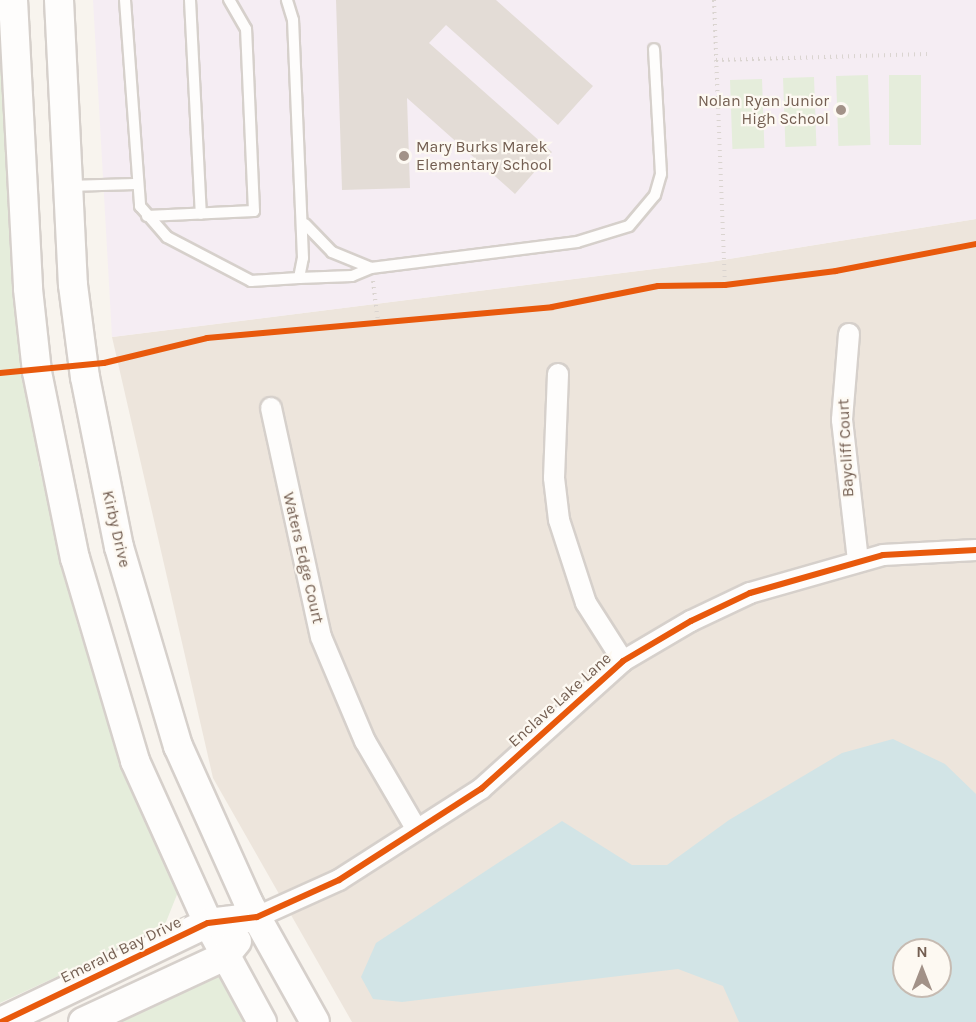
<!DOCTYPE html>
<html>
<head>
<meta charset="utf-8">
<style>
	body { margin:0 }
	#map { position:relative; width:976px; height:1022px; overflow:hidden; background:#f8f4ee; font-family:Karla,sans-serif }
	div>[style] { position:absolute }
	[style*='--x'] { left:calc(var(--x)*1px); top:calc(var(--y)*1px); width:calc(var(--w)*1px); rotate:calc(var(--a)*1deg) }
	.residential>* { inset:0; background:#ede5dc }
	.education>* { inset:0; background:#f5edf3 }
	.green>* { inset:0; background:#e5eddb; transform-origin:0 0 }
	.water>* { inset:0; background:#d2e4e6 }
	.building>* { inset:0; background:#e3dcd6 }
	.path>* { height:4px; margin-top:-2px; transform-origin:0; background:repeating-linear-gradient(90deg,#dad4d0 0 1.5px,transparent 0 6px) }
	.roads { filter:drop-shadow(2px 0 #d6d0cb) drop-shadow(-2px 0 #d6d0cb) drop-shadow(0 2px #d6d0cb) drop-shadow(0 -2px #d6d0cb) }
	.lane>* { height:10px; margin:-5px; padding:0 5px; transform-origin:5px; border-radius:5px; background:#fefdfc }
	.street>* { height:20px; margin:-10px; padding:0 10px; transform-origin:10px; border-radius:10px; background:#fefdfc }
	.secondary>* { height:28px; margin:-14px; padding:0 14px; transform-origin:14px; border-radius:14px; background:#fefdfc }
	.cycleway>* { height:6px; margin:-3px; padding:0 3px; transform-origin:3px; border-radius:3px; background:#e8590c }
	.dots>* { width:16px; height:16px; translate:-50% -50%; box-sizing:border-box; border:3px solid #fdf9f2; border-radius:50% }
	span { translate:-50% -50%; white-space:nowrap; text-align:center; line-height:1.15; -webkit-text-stroke:4.5px #fdf9f2; paint-order:stroke }
	.poi-label { font-size:16px; color:#735e51 }
	.right { translate:-100% -50%; text-align:right }
	.left { translate:0 -50%; text-align:left }
	.street-label { font-size:16px; color:#735e51 }
	.north { position:absolute; left:892px; top:938px; width:60px; height:60px; box-sizing:border-box; background:#fdf9f2; border:2px solid #c6bbb2; border-radius:50%; rotate:0deg; font-size:16px; font-weight:700; line-height:24px; text-align:center; color:#735e51 }
	.north::after { content:''; display:block; margin:auto; width:21px; height:27px; background:#a29288; clip-path:polygon(50% 0,100% 100%,50% 72%,0 100%) }
</style>
</head>
<body>
<div id="map">
	<div class="residential">
		<div style="clip-path:polygon(evenodd,976px 219px,976px 1022px,352px 1022px,213px 778px,112px 337px,710px 262px,976px 219px,904px 950px,940px 950px,940px 986px,904px 986px,904px 950px)"></div>
	</div>
	<div class="education">
		<div style="clip-path:polygon(93px 0,976px 0,976px 219px,710px 262px,112px 337px)"></div>
	</div>
	<div class="green">
		<div style="clip-path:polygon(0 0,24px 355px,39px 466px,77px 623px,124px 769px,178px 892px,164px 927px,0 1003px)"></div>
		<div style="left:868px;top:75px;width:70px;height:32px;rotate:88deg"></div>
		<div style="left:889px;top:75px;width:32px;height:70px"></div>
		<div style="left:814px;top:77px;width:69px;height:31px;rotate:88deg"></div>
		<div style="left:762px;top:79px;width:69px;height:32px;rotate:88deg"></div>
		<div style="clip-path:polygon(209px 973px,224px 974px,255px 1022px,105px 1022px)"></div>
	</div>
	<div class="water">
		<div style="clip-path:polygon(evenodd,893px 739px,945px 764px,976px 794px,976px 1022px,739px 1022px,723px 986px,678px 969px,402px 1002px,373px 999px,361px 977px,376px 943px,562px 821px,632px 865px,667px 865px,729px 820px,842px 753px,893px 739px,904px 950px,940px 950px,940px 986px,904px 986px,904px 950px)"></div>
	</div>
	<div class="building">
		<div style="clip-path:polygon(336px 0,496px 0,593px 86px,558px 125px,446px 25px,429px 43px,552px 152px,515px 194px,407px 98px,410px 188px,342px 190px)"></div>
	</div>
	<div class="path">
		<div style="--x:714;--y:0;--w:285;--a:87.8"></div>
		<div style="--x:716;--y:60;--w:211;--a:-1.6"></div>
		<div style="--x:373;--y:281;--w:41;--a:83"></div>
	</div>
	<div class="roads">
		<div class="lane">
			<div style="--x:125;--y:0;--w:207;--a:85.8"></div>
			<div style="--x:140;--y:206;--w:41;--a:48.9"></div>
			<div style="--x:167;--y:237;--w:95;--a:27.6"></div>
			<div style="--x:251;--y:281;--w:48;--a:-3.6"></div>
			<div style="--x:299;--y:278;--w:20;--a:-79"></div>
			<div style="--x:303;--y:258;--w:238;--a:-92.4"></div>
			<div style="--x:293;--y:20;--w:21;--a:-107"></div>
			<div style="--x:190;--y:0;--w:214;--a:87.1"></div>
			<div style="--x:68;--y:186;--w:67;--a:-1.7"></div>
			<div style="--x:147;--y:216;--w:107;--a:-2.7"></div>
			<div style="--x:254;--y:211;--w:182;--a:-92.5"></div>
			<div style="--x:246;--y:29;--w:34;--a:-120"></div>
			<div style="--x:305;--y:224;--w:39;--a:46"></div>
			<div style="--x:332;--y:252;--w:42;--a:22.3"></div>
			<div style="--x:299;--y:278;--w:53;--a:-2.2"></div>
			<div style="--x:352;--y:276;--w:21;--a:-23"></div>
			<div style="--x:371;--y:268;--w:208;--a:-7.2"></div>
			<div style="--x:577;--y:242;--w:54;--a:-17.1"></div>
			<div style="--x:629;--y:226;--w:40;--a:-50"></div>
			<div style="--x:655;--y:195;--w:22;--a:-74"></div>
			<div style="--x:661;--y:174;--w:125;--a:-93.2"></div>
		</div>
		<div class="street">
			<div style="--x:849;--y:334;--w:86;--a:94.7"></div>
			<div style="--x:842;--y:420;--w:142;--a:83.5"></div>
			<div style="--x:558;--y:374;--w:104;--a:92.2"></div>
			<div style="--x:554;--y:478;--w:42;--a:83.2"></div>
			<div style="--x:559;--y:520;--w:87;--a:72"></div>
			<div style="--x:586;--y:603;--w:69;--a:57.5"></div>
			<div style="--x:271;--y:408;--w:234;--a:77.7"></div>
			<div style="--x:321;--y:637;--w:113;--a:67.1"></div>
			<div style="--x:365;--y:741;--w:103;--a:59.7"></div>
			<div style="--x:257;--y:917;--w:90;--a:-24.3"></div>
			<div style="--x:339;--y:880;--w:169;--a:-32.7"></div>
			<div style="--x:481;--y:789;--w:191;--a:-42"></div>
			<div style="--x:623;--y:661;--w:79;--a:-30.5"></div>
			<div style="--x:691;--y:621;--w:65;--a:-25.4"></div>
			<div style="--x:750;--y:593;--w:138;--a:-15.9"></div>
			<div style="--x:883;--y:555;--w:93;--a:-3.1"></div>
		</div>
		<div class="secondary">
			<div style="--x:13;--y:0;--w:289;--a:87"></div>
			<div style="--x:28;--y:289;--w:83;--a:83.8"></div>
			<div style="--x:37;--y:372;--w:190;--a:78.5"></div>
			<div style="--x:75;--y:558;--w:212;--a:73.5"></div>
			<div style="--x:135;--y:761;--w:178;--a:65.7"></div>
			<div style="--x:208;--y:923;--w:113;--a:61.4"></div>
			<div style="--x:59;--y:0;--w:285;--a:87.2"></div>
			<div style="--x:73;--y:285;--w:93;--a:82.6"></div>
			<div style="--x:85;--y:377;--w:173;--a:78.7"></div>
			<div style="--x:119;--y:547;--w:208;--a:73.5"></div>
			<div style="--x:178;--y:746;--w:171;--a:65.8"></div>
			<div style="--x:248;--y:902;--w:137;--a:60.8"></div>
			<div style="--x:1;--y:1022;--w:229;--a:-25.6"></div>
			<div style="--x:208;--y:923;--w:49;--a:-7"></div>
			<div style="--x:83;--y:1022;--w:157;--a:-24.9"></div>
			<div style="--x:225;--y:956;--w:19;--a:-51"></div>
		</div>
	</div>
	<div class="cycleway">
		<div style="--x:0;--y:373;--w:104;--a:-5.5"></div>
		<div style="--x:104;--y:363;--w:106;--a:-13.6"></div>
		<div style="--x:207;--y:338;--w:346;--a:-5.1"></div>
		<div style="--x:552;--y:307;--w:108;--a:-11.2"></div>
		<div style="--x:658;--y:286;--w:67;--a:-0.9"></div>
		<div style="--x:725;--y:285;--w:112;--a:-7.2"></div>
		<div style="--x:836;--y:271;--w:143;--a:-10.9"></div>
		<div style="--x:1;--y:1022;--w:229;--a:-25.6"></div>
		<div style="--x:208;--y:923;--w:49;--a:-7"></div>
		<div style="--x:257;--y:917;--w:90;--a:-24.3"></div>
		<div style="--x:339;--y:880;--w:169;--a:-32.7"></div>
		<div style="--x:481;--y:789;--w:191;--a:-42"></div>
		<div style="--x:623;--y:661;--w:79;--a:-30.5"></div>
		<div style="--x:691;--y:621;--w:65;--a:-25.4"></div>
		<div style="--x:750;--y:593;--w:138;--a:-15.9"></div>
		<div style="--x:883;--y:555;--w:93;--a:-3.1"></div>
	</div>
	<div class="dots">
		<div style="left:841px;top:110px;background:#a29288"></div>
		<div style="left:404px;top:156px;background:#a29288"></div>
	</div>
	<div class="poi-label">
		<span class="right" style="left:829px;top:110px">Nolan Ryan Junior<br>High School</span>
		<span class="left" style="left:416px;top:156px">Mary Burks Marek<br>Elementary School</span>
	</div>
	<div class="street-label">
		<span style="left:846px;top:448px;rotate:-93deg">Baycliff Court</span>
		<span style="left:116px;top:529px;rotate:77deg">Kirby Drive</span>
		<span style="left:303px;top:558px;rotate:77deg">Waters Edge Court</span>
		<span style="left:560px;top:700px;rotate:-42deg">Enclave Lake Lane</span>
		<span style="left:121px;top:950px;rotate:-26deg">Emerald Bay Drive</span>
	</div>
	<div class="north">N</div>
</div>
</body>
</html>
